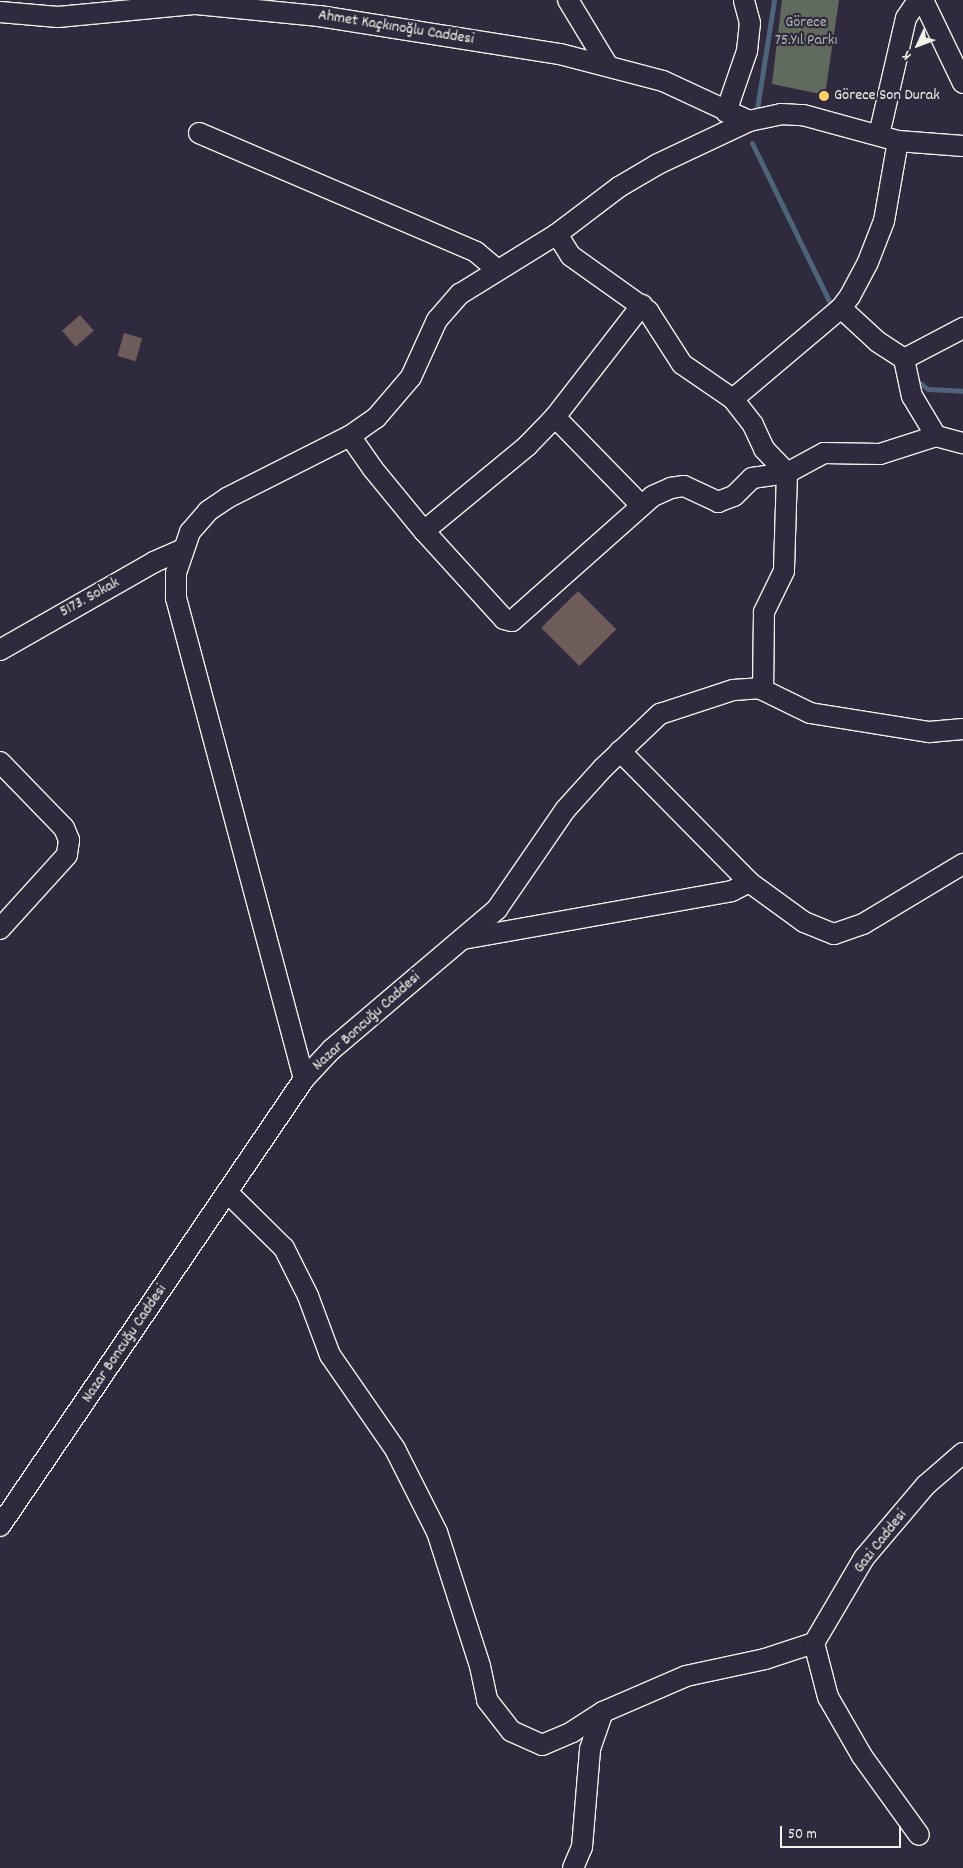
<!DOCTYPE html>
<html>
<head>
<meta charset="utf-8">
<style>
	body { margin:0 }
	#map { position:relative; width:963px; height:1868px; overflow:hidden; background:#2f2a3d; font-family:Dekko,sans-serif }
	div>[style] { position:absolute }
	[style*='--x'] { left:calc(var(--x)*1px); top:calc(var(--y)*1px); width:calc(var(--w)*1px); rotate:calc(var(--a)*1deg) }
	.green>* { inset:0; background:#616a5e }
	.stream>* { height:5px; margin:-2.5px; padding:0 2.5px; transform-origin:2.5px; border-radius:2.5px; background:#4e647a }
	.building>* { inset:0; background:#6e5c5b; transform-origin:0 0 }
	.roads { filter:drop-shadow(1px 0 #f4f1e8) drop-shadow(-1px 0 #f4f1e8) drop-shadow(0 1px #f4f1e8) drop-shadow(0 -1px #f4f1e8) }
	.minor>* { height:20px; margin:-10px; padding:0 10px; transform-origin:10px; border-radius:10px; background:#2f2a3d }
	.dots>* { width:14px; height:14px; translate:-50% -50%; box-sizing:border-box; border:2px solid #2f2a3d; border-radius:50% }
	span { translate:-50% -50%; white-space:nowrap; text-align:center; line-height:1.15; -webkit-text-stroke:4.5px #2f2a3d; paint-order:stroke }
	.park-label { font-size:16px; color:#b2b4aa }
	.street-label { font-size:16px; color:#f4f1e8 }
	.poi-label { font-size:16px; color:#f4f1e8 }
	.left { translate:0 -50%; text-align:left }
	.north { position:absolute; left:893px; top:20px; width:50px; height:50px; -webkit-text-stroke:4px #2f2a3d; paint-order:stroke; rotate:227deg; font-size:14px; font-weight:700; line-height:20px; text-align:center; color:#f4f1e8 }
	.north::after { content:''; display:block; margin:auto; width:18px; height:22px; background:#f4f1e8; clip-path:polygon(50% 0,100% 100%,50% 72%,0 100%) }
	.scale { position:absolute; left:780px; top:1826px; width:121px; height:22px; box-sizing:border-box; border:2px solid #f4f1e8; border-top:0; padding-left:6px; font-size:15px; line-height:18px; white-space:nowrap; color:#f4f1e8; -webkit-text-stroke:4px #2f2a3d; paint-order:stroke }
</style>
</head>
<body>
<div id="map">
	<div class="green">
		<div style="clip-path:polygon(782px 0,839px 0,825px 95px,772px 84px)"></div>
	</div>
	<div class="stream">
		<div style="--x:757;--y:109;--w:110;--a:-81.1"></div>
		<div style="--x:752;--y:143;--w:185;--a:64"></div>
		<div style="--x:915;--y:379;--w:16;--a:38"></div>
		<div style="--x:928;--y:389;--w:35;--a:3"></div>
	</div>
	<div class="building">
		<div style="left:80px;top:315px;width:21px;height:24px;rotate:49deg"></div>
		<div style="left:124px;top:333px;width:19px;height:24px;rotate:16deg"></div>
		<div style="left:578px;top:591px;width:54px;height:52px;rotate:45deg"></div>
	</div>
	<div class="roads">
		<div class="minor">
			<div style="--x:568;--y:0;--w:77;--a:58.8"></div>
			<div style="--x:923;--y:0;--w:92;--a:64.3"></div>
			<div style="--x:0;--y:12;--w:58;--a:4.9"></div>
			<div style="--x:58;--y:17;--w:139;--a:-5.4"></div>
			<div style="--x:196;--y:4;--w:124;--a:5.6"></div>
			<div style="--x:319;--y:16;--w:244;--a:9"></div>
			<div style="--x:560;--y:54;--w:106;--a:14.7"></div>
			<div style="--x:663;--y:81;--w:95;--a:24.9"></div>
			<div style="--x:726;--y:112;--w:65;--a:-71"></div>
			<div style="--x:747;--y:51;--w:28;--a:-84"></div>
			<div style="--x:750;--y:23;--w:24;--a:-105"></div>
			<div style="--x:199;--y:133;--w:301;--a:23.2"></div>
			<div style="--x:476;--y:252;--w:26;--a:40"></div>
			<div style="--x:879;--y:135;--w:120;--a:-77"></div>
			<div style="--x:906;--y:18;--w:22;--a:-56"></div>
			<div style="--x:557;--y:234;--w:26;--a:58"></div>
			<div style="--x:571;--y:256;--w:95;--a:35.5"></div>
			<div style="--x:648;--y:311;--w:63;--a:57.3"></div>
			<div style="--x:682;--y:364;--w:62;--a:34.5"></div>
			<div style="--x:733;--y:399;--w:141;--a:-40.1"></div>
			<div style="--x:841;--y:308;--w:15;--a:-53"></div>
			<div style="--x:850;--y:296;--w:38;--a:-62"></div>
			<div style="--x:868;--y:262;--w:44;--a:-68.7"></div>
			<div style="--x:884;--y:221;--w:81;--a:-80.1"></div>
			<div style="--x:841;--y:308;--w:50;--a:42.6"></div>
			<div style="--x:878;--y:342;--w:31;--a:33"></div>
			<div style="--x:904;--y:359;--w:38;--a:78"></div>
			<div style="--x:912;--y:396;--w:47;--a:59"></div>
			<div style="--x:936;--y:436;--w:28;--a:15"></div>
			<div style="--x:904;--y:359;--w:67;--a:-27.7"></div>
			<div style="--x:733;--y:399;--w:33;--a:52"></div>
			<div style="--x:753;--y:425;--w:26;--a:65"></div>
			<div style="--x:764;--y:449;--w:33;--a:46"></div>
			<div style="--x:787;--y:473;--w:98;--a:91.8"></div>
			<div style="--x:784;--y:571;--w:46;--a:116"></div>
			<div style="--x:764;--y:612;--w:78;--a:90.7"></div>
			<div style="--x:555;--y:417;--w:124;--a:45.7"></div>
			<div style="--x:350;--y:436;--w:40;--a:55.1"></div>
			<div style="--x:373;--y:469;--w:80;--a:50.6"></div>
			<div style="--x:424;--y:531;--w:119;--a:47.7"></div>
			<div style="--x:504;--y:619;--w:8;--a:14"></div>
			<div style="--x:512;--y:621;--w:188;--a:-41.6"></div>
			<div style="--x:653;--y:496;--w:20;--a:-24"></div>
			<div style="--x:671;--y:488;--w:13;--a:-9"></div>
			<div style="--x:684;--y:486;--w:38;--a:25"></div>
			<div style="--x:718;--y:502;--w:17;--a:-21"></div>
			<div style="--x:734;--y:496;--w:25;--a:-45"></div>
			<div style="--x:752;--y:478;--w:35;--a:-8"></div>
			<div style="--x:787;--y:473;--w:42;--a:-28.4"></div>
			<div style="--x:824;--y:453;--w:56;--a:1"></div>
			<div style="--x:880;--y:454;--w:59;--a:-17.8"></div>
			<div style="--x:424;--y:531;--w:134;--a:-39.5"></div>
			<div style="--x:527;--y:446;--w:40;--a:-46"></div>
			<div style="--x:555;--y:417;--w:142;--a:-52.2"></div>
			<div style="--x:0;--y:650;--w:177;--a:-29.7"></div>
			<div style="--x:154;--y:562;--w:30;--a:-24"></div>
			<div style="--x:620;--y:751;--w:184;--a:45.4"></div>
			<div style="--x:749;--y:882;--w:68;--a:36"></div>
			<div style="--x:804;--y:922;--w:32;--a:22"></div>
			<div style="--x:834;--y:934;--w:31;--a:-19"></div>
			<div style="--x:863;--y:924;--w:117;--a:-31"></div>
			<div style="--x:0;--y:762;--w:92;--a:45.9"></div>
			<div style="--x:64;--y:828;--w:13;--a:67"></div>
			<div style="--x:69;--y:840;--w:15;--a:98"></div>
			<div style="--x:67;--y:855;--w:100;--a:132.2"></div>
			<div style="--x:463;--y:939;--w:273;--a:-10.1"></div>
			<div style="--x:732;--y:891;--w:19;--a:-28"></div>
			<div style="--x:304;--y:1079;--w:498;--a:-104.9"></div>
			<div style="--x:176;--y:598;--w:25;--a:-90"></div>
			<div style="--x:176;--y:573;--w:43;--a:-71.1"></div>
			<div style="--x:190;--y:532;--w:28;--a:-49"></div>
			<div style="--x:208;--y:511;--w:23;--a:-34"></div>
			<div style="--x:227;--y:498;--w:138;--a:-26.8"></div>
			<div style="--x:350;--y:436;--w:32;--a:-35"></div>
			<div style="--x:376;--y:418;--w:54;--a:-49.5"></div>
			<div style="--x:411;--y:377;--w:63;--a:-65.5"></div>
			<div style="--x:437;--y:320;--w:35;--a:-49"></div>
			<div style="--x:460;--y:294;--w:114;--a:-31.7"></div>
			<div style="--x:557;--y:234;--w:78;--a:-37.2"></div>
			<div style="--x:619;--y:187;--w:45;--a:-30.5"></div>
			<div style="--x:658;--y:164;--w:101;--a:-25.3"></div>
			<div style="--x:749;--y:121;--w:33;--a:-12"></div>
			<div style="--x:781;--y:114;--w:22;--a:3"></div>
			<div style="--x:803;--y:115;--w:98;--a:15.3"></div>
			<div style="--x:898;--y:141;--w:65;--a:4.4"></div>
			<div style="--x:227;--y:1192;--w:80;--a:44.5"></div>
			<div style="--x:284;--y:1248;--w:54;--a:63.4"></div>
			<div style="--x:308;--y:1296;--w:63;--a:69.6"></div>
			<div style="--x:330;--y:1355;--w:114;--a:55.3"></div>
			<div style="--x:395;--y:1449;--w:93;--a:63.2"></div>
			<div style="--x:437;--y:1532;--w:141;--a:72.2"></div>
			<div style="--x:480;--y:1666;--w:35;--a:78"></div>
			<div style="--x:487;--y:1700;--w:39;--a:52"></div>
			<div style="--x:511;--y:1731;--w:34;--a:24"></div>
			<div style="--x:542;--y:1745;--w:33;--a:-23"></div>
			<div style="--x:572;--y:1732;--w:37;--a:-33"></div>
			<div style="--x:603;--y:1712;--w:90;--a:-23.4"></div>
			<div style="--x:686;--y:1676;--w:81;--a:-12.1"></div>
			<div style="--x:765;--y:1659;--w:52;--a:-18.1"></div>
			<div style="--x:0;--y:1526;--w:541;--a:-55.78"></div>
			<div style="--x:304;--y:1079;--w:40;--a:-47"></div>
			<div style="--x:331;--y:1050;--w:218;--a:-40.3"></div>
			<div style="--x:497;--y:909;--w:120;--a:-55.5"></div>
			<div style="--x:565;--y:810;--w:57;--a:-47.9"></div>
			<div style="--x:603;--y:768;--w:79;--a:-43.5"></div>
			<div style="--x:660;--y:714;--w:77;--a:-18.2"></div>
			<div style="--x:733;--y:690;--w:26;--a:-4"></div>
			<div style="--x:759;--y:688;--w:57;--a:26.1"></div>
			<div style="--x:810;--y:713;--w:121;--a:9.1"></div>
			<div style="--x:929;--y:732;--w:34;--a:-5"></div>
			<div style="--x:814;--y:1643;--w:99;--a:-59.5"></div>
			<div style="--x:864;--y:1558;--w:96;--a:-49.7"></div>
			<div style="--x:926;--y:1485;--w:49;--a:-40.9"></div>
			<div style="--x:814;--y:1643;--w:56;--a:75.5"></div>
			<div style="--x:828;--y:1697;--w:68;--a:60"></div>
			<div style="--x:862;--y:1756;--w:97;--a:54.2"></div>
			<div style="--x:573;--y:1868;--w:23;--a:-67"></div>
			<div style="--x:582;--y:1847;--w:98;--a:-85.3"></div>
			<div style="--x:590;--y:1749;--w:39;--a:-71"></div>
		</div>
	</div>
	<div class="dots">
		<div style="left:824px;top:96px;background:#ffd166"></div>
	</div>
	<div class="park-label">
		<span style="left:806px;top:32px">Görece<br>75.Yıl Parkı</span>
	</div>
	<div class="street-label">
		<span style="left:396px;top:28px;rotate:9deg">Ahmet Kaçkınoğlu Caddesi</span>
		<span style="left:90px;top:598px;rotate:-29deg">5173. Sokak</span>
		<span style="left:367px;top:1022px;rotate:-42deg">Nazar Boncuğu Caddesi</span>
		<span style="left:125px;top:1344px;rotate:-56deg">Nazar Boncuğu Caddesi</span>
		<span style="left:881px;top:1542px;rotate:-52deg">Gazi Caddesi</span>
	</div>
	<div class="poi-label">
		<span class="left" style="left:834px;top:96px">Görece Son Durak</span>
	</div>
	<div class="north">K</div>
	<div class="scale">50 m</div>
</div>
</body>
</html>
